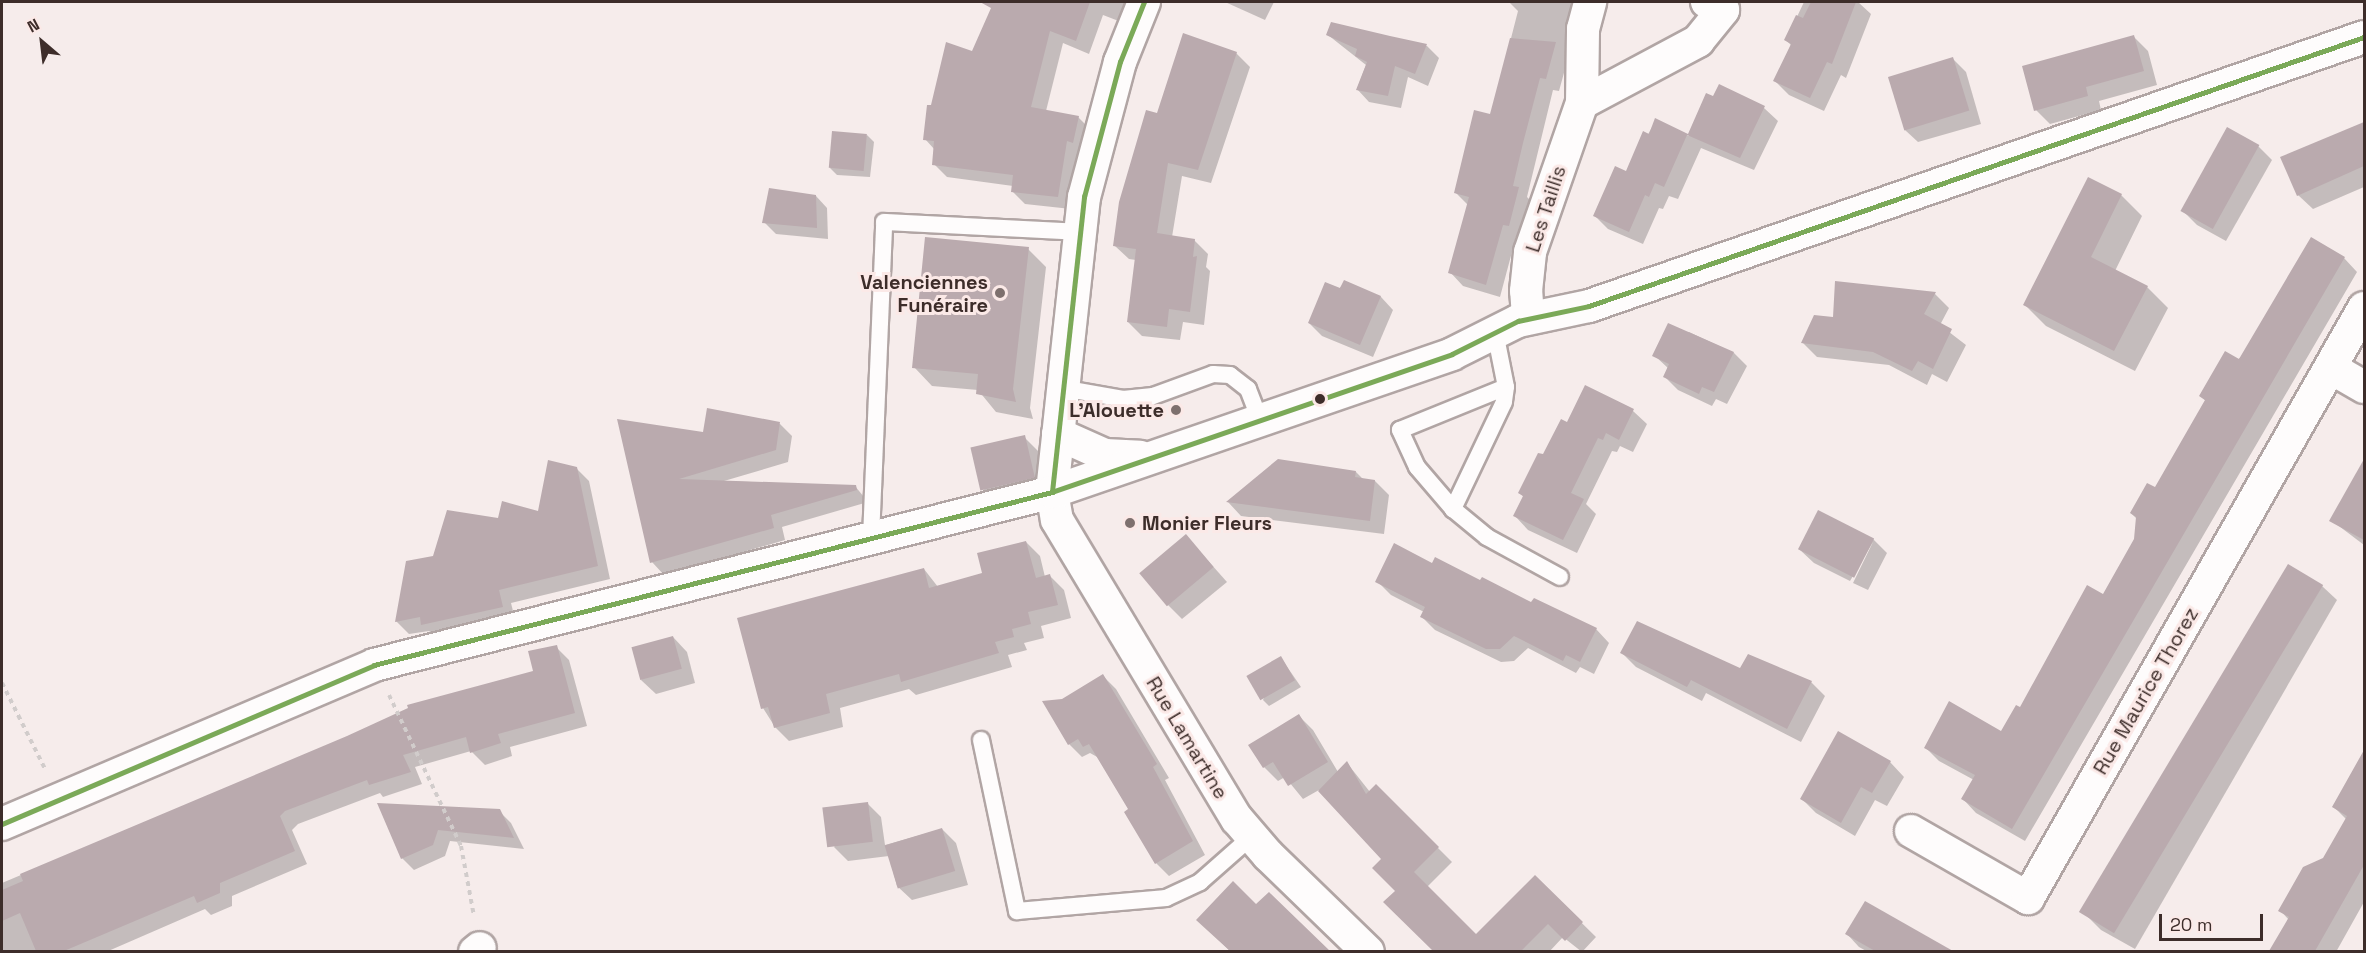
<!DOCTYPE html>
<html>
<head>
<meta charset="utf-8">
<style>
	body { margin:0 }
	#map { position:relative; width:2366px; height:953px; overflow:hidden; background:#f6eceb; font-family:"Space Grotesk",sans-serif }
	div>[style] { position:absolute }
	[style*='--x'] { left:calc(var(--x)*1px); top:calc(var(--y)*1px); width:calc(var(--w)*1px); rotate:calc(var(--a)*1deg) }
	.shadow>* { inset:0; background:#0003 }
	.building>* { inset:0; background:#baaaae; transform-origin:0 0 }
	.path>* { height:4px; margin-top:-2px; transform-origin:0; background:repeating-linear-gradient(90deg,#d1cccb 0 4.5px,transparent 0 9px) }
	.roads { filter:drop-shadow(2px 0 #b1a5a4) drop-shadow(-2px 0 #b1a5a4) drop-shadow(0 2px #b1a5a4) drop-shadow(0 -2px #b1a5a4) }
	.service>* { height:16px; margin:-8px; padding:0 8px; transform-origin:8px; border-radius:8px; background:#fefcfc }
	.minor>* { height:32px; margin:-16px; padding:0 16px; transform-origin:16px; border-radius:16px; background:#fefcfc }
	.bus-1>* { height:4.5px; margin:-2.25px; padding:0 2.25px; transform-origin:2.25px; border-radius:2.25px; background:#7ba958 }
	.dots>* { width:16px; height:16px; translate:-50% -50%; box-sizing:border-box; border:3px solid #fbe9e7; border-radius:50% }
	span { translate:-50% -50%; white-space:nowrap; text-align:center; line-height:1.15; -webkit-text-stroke:6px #fbe9e7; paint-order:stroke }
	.street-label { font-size:20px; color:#3d2d2a }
	.poi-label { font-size:20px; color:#3d2d2a; font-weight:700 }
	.right { translate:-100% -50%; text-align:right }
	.left { translate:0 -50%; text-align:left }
	.frame { position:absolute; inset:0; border:3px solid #3d2d2a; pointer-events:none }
	.north { position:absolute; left:12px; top:12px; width:60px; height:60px; -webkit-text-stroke:4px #fbe9e7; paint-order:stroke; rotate:332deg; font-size:16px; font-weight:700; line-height:24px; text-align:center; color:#3d2d2a }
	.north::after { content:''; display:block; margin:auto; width:21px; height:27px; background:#3d2d2a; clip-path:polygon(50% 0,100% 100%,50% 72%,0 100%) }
	.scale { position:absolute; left:2159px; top:914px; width:104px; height:27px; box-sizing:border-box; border:3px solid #3d2d2a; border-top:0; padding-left:8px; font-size:18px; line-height:21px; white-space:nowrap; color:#3d2d2a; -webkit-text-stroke:4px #fbe9e7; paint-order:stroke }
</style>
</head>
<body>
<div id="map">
	<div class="shadow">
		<div style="clip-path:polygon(995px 2px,1045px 5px,1046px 2px,1139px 2px,1129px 25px,1103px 15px,1089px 54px,1063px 43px,1046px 111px,1078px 117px,1091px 130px,1071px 209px,1025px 204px,1012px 191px,1013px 186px,947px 177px,934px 164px,935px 150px,925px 139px,932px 107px,973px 53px)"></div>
		<div style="clip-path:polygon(1225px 2px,1274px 2px,1265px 20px)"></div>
		<div style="clip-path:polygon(1509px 2px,1575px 2px,1565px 47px,1570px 51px,1559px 91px,1553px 90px,1527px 197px,1532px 202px,1522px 239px,1516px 237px,1500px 297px,1463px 286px,1450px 272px,1468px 205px,1456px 193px,1491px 116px,1518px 11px)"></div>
		<div style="clip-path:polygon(1804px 2px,1858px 2px,1871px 14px,1846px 78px,1841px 75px,1824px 111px,1789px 95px,1775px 81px,1791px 45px,1786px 40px)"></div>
		<div style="clip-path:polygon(1332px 24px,1427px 46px,1439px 58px,1428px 86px,1408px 77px,1401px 108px,1369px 102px,1357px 89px,1366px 65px,1328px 35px)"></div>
		<div style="clip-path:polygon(2134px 37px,2148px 51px,2157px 85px,2099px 101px,2101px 110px,2050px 124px,2036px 110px)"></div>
		<div style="clip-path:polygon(1236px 53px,1250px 67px,1211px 183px,1182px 176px,1172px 237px,1194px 240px,1208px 254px,1206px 267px,1210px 271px,1204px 325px,1183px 322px,1180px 340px,1142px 336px,1128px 322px,1136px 260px,1129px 259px,1115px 246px,1158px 115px)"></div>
		<div style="clip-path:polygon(1953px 59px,1966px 72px,1981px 124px,1918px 142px,1905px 130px)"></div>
		<div style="clip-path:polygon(1720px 86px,1764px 108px,1778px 121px,1754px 170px,1701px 148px,1678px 199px,1669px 196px,1663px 209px,1659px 208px,1643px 244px,1608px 229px,1595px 216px,1627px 172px,1656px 120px,1689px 136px,1707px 95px,1714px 98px)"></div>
		<div style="clip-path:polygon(2364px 124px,2364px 187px,2313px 209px,2298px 195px,2282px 158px)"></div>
		<div style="clip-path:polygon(867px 135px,874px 142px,870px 177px,837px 175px,830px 168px)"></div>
		<div style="clip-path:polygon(2258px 146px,2272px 160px,2226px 241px,2197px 225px,2183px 211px)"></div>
		<div style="clip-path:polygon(2121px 195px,2142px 216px,2115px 271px,2147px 287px,2168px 308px,2135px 371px,2046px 326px,2025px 305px)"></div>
		<div style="clip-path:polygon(816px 196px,827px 208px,828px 239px,776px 234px,764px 222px)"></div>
		<div style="clip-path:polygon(1028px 249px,1046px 267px,1030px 408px,1033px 419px,996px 412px,978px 390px,932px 386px,914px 367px)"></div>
		<div style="clip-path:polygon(2344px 258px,2357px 272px,2025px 841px,1976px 813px,1963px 799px,1974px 780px,1939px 761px,1925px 747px,2002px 733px,2103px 596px,2136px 540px,2137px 519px,2131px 513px,2156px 489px,2206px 401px,2200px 396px)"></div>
		<div style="clip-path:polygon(1345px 282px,1381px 297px,1393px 310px,1373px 357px,1322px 336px,1309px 323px)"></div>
		<div style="clip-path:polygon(1935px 294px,1949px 308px,1940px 325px,1966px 345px,1947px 382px,1932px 374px,1927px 385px,1889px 365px,1817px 357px,1803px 343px,1835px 319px)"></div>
		<div style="clip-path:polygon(1689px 332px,1734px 353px,1747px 366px,1727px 404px,1716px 399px,1712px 406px,1678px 390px,1665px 377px,1669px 369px,1654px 355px)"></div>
		<div style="clip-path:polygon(1585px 387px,1633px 411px,1647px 424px,1633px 452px,1620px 446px,1617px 452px,1612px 451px,1586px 504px,1596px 514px,1577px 553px,1528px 530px,1515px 516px,1524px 497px,1520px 493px,1568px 424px)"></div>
		<div style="clip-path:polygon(619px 420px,704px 434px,780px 424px,792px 436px,788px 462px,724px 481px,855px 486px,868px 502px,782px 527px,785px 540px,664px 575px,652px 562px)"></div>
		<div style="clip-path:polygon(1024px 437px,1038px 451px,1049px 492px,997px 505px,983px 491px)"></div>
		<div style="clip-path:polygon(576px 468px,589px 481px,610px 579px,511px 603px,515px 619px,436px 637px,429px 631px,409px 634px,396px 621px,434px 558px,499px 520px,539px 512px)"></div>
		<div style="clip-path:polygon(1356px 472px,1363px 479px,1375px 481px,1389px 495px,1384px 534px,1241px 516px,1228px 502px)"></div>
		<div style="clip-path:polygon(2357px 475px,2364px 479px,2364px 545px,2331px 520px)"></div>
		<div style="clip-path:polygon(1186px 536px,1227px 582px,1182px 619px,1168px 605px)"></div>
		<div style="clip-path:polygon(1873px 539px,1887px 553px,1868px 590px,1853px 583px,1873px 542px,1850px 581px,1814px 563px,1799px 549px)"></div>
		<div style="clip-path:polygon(1026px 542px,1040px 556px,1045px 577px,1050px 576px,1064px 590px,1071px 618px,1041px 626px,1044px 638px,1024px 643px,1027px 650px,1008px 655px,1012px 667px,916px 695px,909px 689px,840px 708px,843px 727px,789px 741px,775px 727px,763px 708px,924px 569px,938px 587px,984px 574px)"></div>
		<div style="clip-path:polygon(1433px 565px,1596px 629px,1609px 643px,1594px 674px,1580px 667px,1576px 673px,1528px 648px,1514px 661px,1501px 662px,1435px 630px,1422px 617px,1424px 612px,1391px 595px,1377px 581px)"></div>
		<div style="clip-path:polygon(2289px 566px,2322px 586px,2337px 600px,2135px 949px,2101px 930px,2087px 916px)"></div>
		<div style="clip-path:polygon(673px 637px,687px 652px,695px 683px,656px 694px,641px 680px)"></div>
		<div style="clip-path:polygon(556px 647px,569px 660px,587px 726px,510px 747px,512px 756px,485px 765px,471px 751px,415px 767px,422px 784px,383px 797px,380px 793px,298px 824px,292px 830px,307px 864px,232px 896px,232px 906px,211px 915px,205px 909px,106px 952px,2px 952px,2px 883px,347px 737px,535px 672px)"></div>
		<div style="clip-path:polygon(1622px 653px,1811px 682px,1825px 696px,1801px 742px,1706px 693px,1702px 701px,1636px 667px)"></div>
		<div style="clip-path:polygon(1281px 658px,1301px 687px,1269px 706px,1263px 700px)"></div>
		<div style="clip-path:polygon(1103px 676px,1116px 689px,1169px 778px,1165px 780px,1205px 855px,1169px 876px,1156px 863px,1131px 810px,1099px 758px,1090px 753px,1082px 757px,1069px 744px,1063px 701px)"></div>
		<div style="clip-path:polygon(1299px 716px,1313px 730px,1338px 772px,1347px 763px,1370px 792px,1376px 786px,1452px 862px,1427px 887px,1464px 925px,1438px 952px,1386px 902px,1397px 891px,1383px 859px,1319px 790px,1303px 799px,1285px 777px,1278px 781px,1264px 767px)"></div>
		<div style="clip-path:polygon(1890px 762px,1904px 777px,1887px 806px,1875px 800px,1855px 836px,1816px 813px,1802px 799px)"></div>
		<div style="clip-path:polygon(2351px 777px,2364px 777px,2364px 902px,2336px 952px,2271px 952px,2289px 920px,2280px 910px,2324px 859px,2347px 820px,2333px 806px)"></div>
		<div style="clip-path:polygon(867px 803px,881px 817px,885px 845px,942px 829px,956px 843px,968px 885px,912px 900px,897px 886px,889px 856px,848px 861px,834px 847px)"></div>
		<div style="clip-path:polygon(379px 805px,499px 811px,511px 823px,524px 849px,450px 841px,445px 856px,414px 870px,402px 858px)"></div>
		<div style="clip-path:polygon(1535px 877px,1596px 937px,1582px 952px,1563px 937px,1549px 952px,1478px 952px,1469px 943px)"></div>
		<div style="clip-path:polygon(1269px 894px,1328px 952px,1231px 952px,1198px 920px,1256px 906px)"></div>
		<div style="clip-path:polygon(1865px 903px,1949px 952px,1868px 952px,1859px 947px,1847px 934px)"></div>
	</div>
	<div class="building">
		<div style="clip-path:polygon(980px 2px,1090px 2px,1076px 41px,1050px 31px,1031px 107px,1079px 116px,1073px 143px,1067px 141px,1058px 197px,1011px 192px,1013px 175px,932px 165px,934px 141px,923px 140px,927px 105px,931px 105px,946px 42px,972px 51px,991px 8px)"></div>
		<div style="clip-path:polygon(1811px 2px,1856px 2px,1832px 64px,1827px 62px,1810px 98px,1773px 81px,1791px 44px,1784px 40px,1796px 15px,1803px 18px)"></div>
		<div style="clip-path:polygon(1331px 22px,1390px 36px,1427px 44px,1415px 74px,1395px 66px,1388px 96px,1356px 90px,1367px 62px,1355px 56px,1357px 49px,1326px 35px)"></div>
		<div style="clip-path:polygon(1183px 33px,1237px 52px,1198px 170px,1168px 163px,1157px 233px,1195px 239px,1193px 257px,1197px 256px,1190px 312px,1169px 309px,1167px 327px,1127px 322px,1136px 249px,1113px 246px,1119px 202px,1146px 110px,1157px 113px)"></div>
		<div style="clip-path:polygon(2134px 35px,2144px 71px,2086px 87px,2088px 96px,2034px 111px,2022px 66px)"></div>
		<div style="clip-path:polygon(1510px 38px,1556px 42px,1546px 79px,1540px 78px,1523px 143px,1513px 186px,1519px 187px,1509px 226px,1503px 225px,1486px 285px,1448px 273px,1469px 197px,1454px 193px,1474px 110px,1490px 114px)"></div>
		<div style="left:1953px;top:57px;width:56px;height:68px;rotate:73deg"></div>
		<div style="clip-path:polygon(1719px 84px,1765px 106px,1740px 158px,1687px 135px,1664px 187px,1655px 183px,1649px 197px,1645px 195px,1629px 232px,1593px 216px,1615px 166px,1626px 171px,1643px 131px,1649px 134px,1655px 118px,1688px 134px,1706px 93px,1713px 96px)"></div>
		<div style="clip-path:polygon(2364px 122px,2364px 166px,2297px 196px,2280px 157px)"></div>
		<div style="left:2227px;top:127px;width:37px;height:96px;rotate:29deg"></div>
		<div style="left:832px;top:131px;width:35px;height:37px;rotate:5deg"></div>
		<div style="clip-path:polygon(2088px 177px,2122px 194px,2091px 257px,2148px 286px,2114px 351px,2023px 305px)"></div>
		<div style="clip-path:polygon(769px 188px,816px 195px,817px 228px,762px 223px)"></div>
		<div style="clip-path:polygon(925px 237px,1029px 247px,1013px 389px,1016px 402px,976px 394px,978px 374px,912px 368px)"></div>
		<div style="clip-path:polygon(2311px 237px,2345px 257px,2012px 829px,1961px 799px,1975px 775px,1924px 748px,1949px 701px,2001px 731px,2016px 705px,2020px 707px,2087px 585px,2103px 594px,2134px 539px,2136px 517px,2130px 513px,2147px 483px,2155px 487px,2205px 400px,2199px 396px,2225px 351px,2239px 359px)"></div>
		<div style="clip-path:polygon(1344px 280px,1381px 296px,1360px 345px,1308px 323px,1325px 282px,1340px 288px)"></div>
		<div style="clip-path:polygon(1835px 281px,1936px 292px,1924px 314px,1952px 329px,1933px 369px,1918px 361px,1912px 371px,1873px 352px,1801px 343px,1814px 315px,1833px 317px)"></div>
		<div style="clip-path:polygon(1668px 323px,1734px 352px,1714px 392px,1702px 387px,1699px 394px,1663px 377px,1669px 364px,1652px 356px)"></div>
		<div style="clip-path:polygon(1585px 385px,1634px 409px,1619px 440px,1606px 433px,1603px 440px,1598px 438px,1571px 493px,1584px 499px,1563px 540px,1513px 516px,1523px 496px,1518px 493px,1538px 453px,1543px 454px,1561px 419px,1567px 422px)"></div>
		<div style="clip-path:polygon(707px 408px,780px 422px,776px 450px,679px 479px,856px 485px,857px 490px,771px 515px,774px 528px,650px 563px,617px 419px,703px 432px)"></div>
		<div style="left:1025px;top:435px;width:44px;height:56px;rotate:77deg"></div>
		<div style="clip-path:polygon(1278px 459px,1356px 471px,1355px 477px,1375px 480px,1370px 521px,1226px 502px)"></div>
		<div style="clip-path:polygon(2364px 459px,2364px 540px,2329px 521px)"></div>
		<div style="clip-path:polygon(548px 460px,577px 467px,598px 566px,499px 590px,503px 607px,421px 625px,420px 617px,395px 622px,406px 561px,433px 556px,447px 510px,498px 518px,502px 501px,538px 511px)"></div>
		<div style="left:1818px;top:510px;width:63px;height:44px;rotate:27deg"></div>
		<div style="left:1186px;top:534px;width:43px;height:61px;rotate:50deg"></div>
		<div style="clip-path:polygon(1026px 541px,1036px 578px,1050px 574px,1058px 605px,1028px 612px,1031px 624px,1012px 629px,1014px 637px,995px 642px,999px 653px,901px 682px,899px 674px,826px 694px,830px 713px,774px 728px,768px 707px,761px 709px,737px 618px,924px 568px,929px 588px,982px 573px,977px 553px)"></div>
		<div style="clip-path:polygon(1394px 543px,1432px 563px,1435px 557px,1480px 580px,1482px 577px,1531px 602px,1534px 598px,1597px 628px,1580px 662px,1566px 655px,1563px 661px,1514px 636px,1500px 649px,1486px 649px,1420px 617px,1425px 607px,1375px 582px)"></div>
		<div style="left:2288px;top:564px;width:41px;height:406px;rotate:31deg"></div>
		<div style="clip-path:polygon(1637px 621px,1740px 668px,1748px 654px,1812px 681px,1787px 729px,1691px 680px,1687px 687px,1620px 653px)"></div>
		<div style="left:673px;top:636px;width:34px;height:43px;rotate:75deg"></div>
		<div style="clip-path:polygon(557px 645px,575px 713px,498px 734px,501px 743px,470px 753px,466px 737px,403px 755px,411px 772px,369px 785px,367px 780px,285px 811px,280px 816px,295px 851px,220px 883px,220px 893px,197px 903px,194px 896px,64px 951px,36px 951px,20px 913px,2px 921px,2px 890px,23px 881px,20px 874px,347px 736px,408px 708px,407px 705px,533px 671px,528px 651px)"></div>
		<div style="left:1281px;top:656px;width:28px;height:40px;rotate:60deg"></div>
		<div style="clip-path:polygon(1103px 674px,1157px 764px,1153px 767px,1193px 841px,1155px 864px,1124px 812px,1128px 809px,1089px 744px,1083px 747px,1078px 739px,1068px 745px,1042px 701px,1062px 699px)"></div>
		<div style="clip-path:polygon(1299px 714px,1328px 762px,1288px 786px,1273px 762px,1263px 768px,1248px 745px)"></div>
		<div style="clip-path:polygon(1838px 731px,1891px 761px,1872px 793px,1861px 787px,1841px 823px,1800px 799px)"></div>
		<div style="clip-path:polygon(2364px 750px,2364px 865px,2315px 951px,2269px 951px,2289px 917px,2278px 911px,2303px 867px,2323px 858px,2347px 816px,2332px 807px)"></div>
		<div style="clip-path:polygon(1347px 761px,1366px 794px,1376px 784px,1439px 847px,1414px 872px,1476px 934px,1535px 875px,1583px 922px,1565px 941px,1548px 924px,1521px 951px,1433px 951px,1383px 902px,1395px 891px,1372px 868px,1381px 859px,1318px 791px)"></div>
		<div style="left:868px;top:802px;width:40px;height:46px;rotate:83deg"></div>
		<div style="clip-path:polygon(377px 803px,500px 809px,514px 838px,438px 830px,433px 845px,401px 859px)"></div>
		<div style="left:942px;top:828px;width:45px;height:60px;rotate:73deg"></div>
		<div style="clip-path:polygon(1233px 881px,1256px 904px,1269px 892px,1330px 951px,1230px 951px,1196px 920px)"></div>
		<div style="clip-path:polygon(1865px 901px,1953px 951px,1875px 951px,1845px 934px)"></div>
	</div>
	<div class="path">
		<div style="--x:2;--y:683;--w:98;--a:63.4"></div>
		<div style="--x:389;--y:695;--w:167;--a:64.5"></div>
		<div style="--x:461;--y:846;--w:71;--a:79.5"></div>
	</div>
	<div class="roads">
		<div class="service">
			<div style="--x:1495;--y:332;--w:56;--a:78.7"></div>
			<div style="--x:1506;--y:387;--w:15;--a:98"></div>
			<div style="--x:1504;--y:402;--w:119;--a:115.5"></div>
			<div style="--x:1453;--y:509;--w:44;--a:39.5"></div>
			<div style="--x:1487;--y:537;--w:83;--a:28.7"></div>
			<div style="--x:1062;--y:388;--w:62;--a:10.2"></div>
			<div style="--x:1123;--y:399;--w:30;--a:-6"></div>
			<div style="--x:1153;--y:396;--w:64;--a:-20.1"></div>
			<div style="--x:1213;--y:374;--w:17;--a:3"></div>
			<div style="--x:1230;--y:375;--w:23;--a:38"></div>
			<div style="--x:1248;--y:389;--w:34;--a:69"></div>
			<div style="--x:1453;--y:509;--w:55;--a:-130.6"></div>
			<div style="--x:1417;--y:467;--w:41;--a:-114.7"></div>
			<div style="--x:1400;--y:430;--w:114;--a:-22.1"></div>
			<div style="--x:871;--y:538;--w:316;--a:-87.6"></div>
			<div style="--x:884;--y:222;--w:195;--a:2.9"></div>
			<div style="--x:981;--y:740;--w:175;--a:78.1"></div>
			<div style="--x:1017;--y:911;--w:150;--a:-5"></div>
			<div style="--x:1166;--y:898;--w:38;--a:-25"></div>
			<div style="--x:1200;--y:882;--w:68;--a:-41.4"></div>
		</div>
		<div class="minor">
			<div style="--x:1144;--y:2;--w:65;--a:111.8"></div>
			<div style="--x:1120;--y:62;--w:140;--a:104.9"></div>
			<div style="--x:1084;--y:197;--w:297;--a:96.2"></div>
			<div style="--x:1052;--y:492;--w:28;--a:80"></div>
			<div style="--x:1057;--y:520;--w:349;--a:59"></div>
			<div style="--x:1237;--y:819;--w:48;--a:49.3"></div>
			<div style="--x:1268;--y:855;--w:139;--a:44.1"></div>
			<div style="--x:1582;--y:103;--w:132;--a:-28.1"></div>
			<div style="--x:1698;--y:41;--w:40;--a:-51"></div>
			<div style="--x:1723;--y:10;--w:18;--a:-153"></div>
			<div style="--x:1528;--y:317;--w:26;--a:-94"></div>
			<div style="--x:1526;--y:291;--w:39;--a:-84"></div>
			<div style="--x:1530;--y:252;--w:158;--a:-70.8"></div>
			<div style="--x:1582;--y:103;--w:74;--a:-89.2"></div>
			<div style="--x:1583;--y:29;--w:28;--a:-75"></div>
			<div style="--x:2331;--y:368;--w:38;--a:30"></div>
			<div style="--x:1058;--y:434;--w:51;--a:24.1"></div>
			<div style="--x:1105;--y:455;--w:35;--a:3"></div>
			<div style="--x:2;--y:824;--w:405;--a:-23.1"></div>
			<div style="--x:374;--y:665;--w:700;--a:-14.31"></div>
			<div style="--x:1052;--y:492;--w:423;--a:-19"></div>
			<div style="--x:1452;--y:354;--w:74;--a:-26.6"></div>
			<div style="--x:1518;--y:321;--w:73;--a:-11.9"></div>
			<div style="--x:1589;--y:306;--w:820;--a:-19.14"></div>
			<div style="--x:1911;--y:831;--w:135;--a:29.8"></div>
			<div style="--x:2028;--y:898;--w:679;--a:-60.34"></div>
			<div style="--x:475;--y:952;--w:6;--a:-39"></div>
		</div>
	</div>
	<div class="bus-1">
		<div style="--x:1052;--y:492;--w:297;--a:-83.8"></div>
		<div style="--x:1084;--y:197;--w:140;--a:-75.1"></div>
		<div style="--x:1120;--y:62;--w:65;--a:-68.2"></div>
		<div style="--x:2;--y:824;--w:405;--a:-23.1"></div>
		<div style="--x:374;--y:665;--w:700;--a:-14.31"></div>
		<div style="--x:1052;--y:492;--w:423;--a:-19"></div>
		<div style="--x:1452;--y:354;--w:74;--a:-26.6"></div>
		<div style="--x:1518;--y:321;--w:73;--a:-11.9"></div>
		<div style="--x:1589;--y:306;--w:820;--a:-19.14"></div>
	</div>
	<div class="dots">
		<div style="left:1000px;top:293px;background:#7e706e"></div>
		<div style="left:1320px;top:399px;background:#3d2d2a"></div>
		<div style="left:1176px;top:410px;background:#7e706e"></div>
		<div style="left:1130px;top:523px;background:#7e706e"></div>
	</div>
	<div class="street-label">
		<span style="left:1546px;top:209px;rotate:-72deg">Les Taillis</span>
		<span style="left:2146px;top:691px;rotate:-60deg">Rue Maurice Thorez</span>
		<span style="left:1187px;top:738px;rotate:59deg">Rue Lamartine</span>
	</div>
	<div class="poi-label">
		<span class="right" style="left:988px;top:294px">Valenciennes<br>Funéraire</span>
		<span class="right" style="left:1164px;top:410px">L'Alouette</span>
		<span class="left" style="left:1142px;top:523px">Monier Fleurs</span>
	</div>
	<div class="frame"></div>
	<div class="north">N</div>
	<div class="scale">20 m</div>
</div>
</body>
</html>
